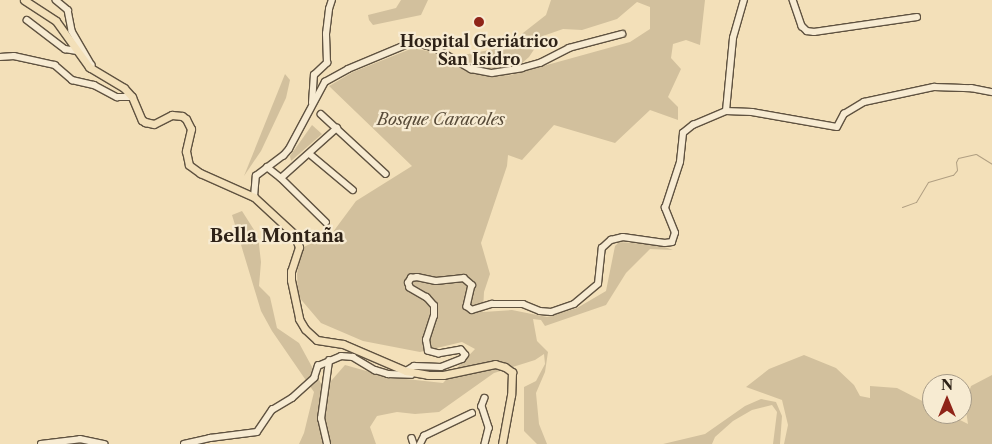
<!DOCTYPE html>
<html>
<head>
<meta charset="utf-8">
<style>
	body { margin:0 }
	#map { position:relative; width:992px; height:444px; overflow:hidden; background:#f3e0b9; font-family:"Libre Caslon Text",serif }
	div>[style] { position:absolute }
	[style*='--x'] { left:calc(var(--x)*1px); top:calc(var(--y)*1px); width:calc(var(--w)*1px); rotate:calc(var(--a)*1deg) }
	.green>* { inset:0; background:#d2c09d }
	.stream>* { height:1px; margin:-0.5px; padding:0 0.5px; transform-origin:0.5px; border-radius:0.5px; background:#b09f82 }
	.roads { filter:drop-shadow(1px 0 #5f5240) drop-shadow(-1px 0 #5f5240) drop-shadow(0 1px #5f5240) drop-shadow(0 -1px #5f5240) }
	.minor>* { height:5.5px; margin:-2.75px; padding:0 2.75px; transform-origin:2.75px; border-radius:2.75px; background:#f7ebd2 }
	.major>* { height:7px; margin:-3.5px; padding:0 3.5px; transform-origin:3.5px; border-radius:3.5px; background:#f3e0b9 }
	.dots>* { width:14px; height:14px; translate:-50% -50%; box-sizing:border-box; border:2px solid #f7ebd2; border-radius:50% }
	span { translate:-50% -50%; white-space:nowrap; text-align:center; line-height:1.15; -webkit-text-stroke:4.5px #f7ebd2; paint-order:stroke }
	.poi-label { font-size:16px; color:#2e2217; font-weight:700 }
	.park-label { font-size:16px; color:#574a38; font-style:italic }
	.neighbourhood-label { font-size:18px; color:#2e2217; font-weight:700 }
	.north { position:absolute; left:922px; top:374px; width:50px; height:50px; box-sizing:border-box; background:#f7ebd2; border:1px solid #a79b87; border-radius:50%; rotate:0deg; font-size:14px; font-weight:700; line-height:20px; text-align:center; color:#2e2217 }
	.north::after { content:''; display:block; margin:auto; width:18px; height:22px; background:#8f2418; clip-path:polygon(50% 0,100% 100%,50% 72%,0 100%) }
</style>
</head>
<body>
<div id="map">
	<div class="green">
		<div style="clip-path:polygon(401px 0,428px 0,421px 15px,373px 25px,369px 20px,368px 15px,396px 8px)"></div>
		<div style="clip-path:polygon(evenodd,551px 0,705px 0,700px 45px,686px 40px,673px 44px,671px 58px,681px 69px,668px 97px,678px 107px,678px 120px,650px 110px,615px 143px,554px 125px,522px 160px,508px 155px,507px 166px,481px 243px,490px 274px,484px 292px,483px 312px,512px 310px,547px 317px,577px 308px,606px 291px,615px 246px,619px 242px,659px 245px,673px 250px,650px 249px,626px 273px,606px 305px,545px 326px,541px 320px,533px 319px,537px 341px,548px 352px,545px 372px,536px 393px,539px 424px,547px 444px,537px 444px,524px 431px,524px 387px,536px 381px,545px 364px,544px 354px,535px 360px,494px 373px,439px 412px,415px 414px,397px 412px,377px 416px,370px 427px,376px 444px,299px 444px,304px 433px,314px 392px,272px 331px,261px 311px,232px 215px,242px 211px,258px 236px,261px 262px,259px 286px,270px 297px,277px 328px,299px 343px,324px 389px,345px 365px,388px 377px,443px 383px,475px 349px,462px 342px,420px 352px,363px 341px,321px 323px,298px 296px,297px 274px,302px 248px,333px 232px,356px 201px,412px 166px,329px 86px,353px 72px,413px 48px,432px 52px,451px 63px,458px 56px,505px 47px,546px 15px,551px 0,637px 2px,650px 7px,650px 29px,630px 42px,507px 76px,529px 57px,543px 36px,563px 29px,582px 30px,617px 19px,637px 2px)"></div>
		<div style="clip-path:polygon(285px 74px,290px 80px,286px 98px,261px 151px,244px 176px)"></div>
		<div style="clip-path:polygon(312px 125px,322px 134px,291px 161px,290px 156px)"></div>
		<div style="clip-path:polygon(804px 355px,836px 368px,854px 385px,860px 396px,870px 398px,870px 386px,897px 388px,932px 406px,932px 414px,948px 414px,968px 424px,965px 404px,971px 386px,992px 375px,992px 444px,784px 444px,788px 425px,782px 400px,746px 387px,769px 369px)"></div>
		<div style="clip-path:polygon(761px 399px,776px 402px,782px 416px,780px 444px,773px 444px,777px 412px,772px 405px,752px 410px,733px 421px,715px 437px,712px 444px,663px 444px,705px 434px,745px 406px)"></div>
	</div>
	<div class="stream">
		<div style="--x:902;--y:207;--w:15;--a:-20"></div>
		<div style="--x:916;--y:202;--w:23;--a:-59"></div>
		<div style="--x:928;--y:182;--w:26;--a:-16"></div>
		<div style="--x:953;--y:175;--w:6;--a:-51"></div>
		<div style="--x:957;--y:170;--w:8;--a:-97"></div>
		<div style="--x:956;--y:162;--w:4;--a:-63"></div>
		<div style="--x:958;--y:158;--w:18;--a:-13"></div>
		<div style="--x:976;--y:154;--w:19;--a:32"></div>
	</div>
	<div class="roads">
		<div class="minor">
			<div style="--x:56;--y:0;--w:16;--a:40"></div>
			<div style="--x:68;--y:10;--w:21;--a:79"></div>
			<div style="--x:72;--y:31;--w:39;--a:60"></div>
			<div style="--x:92;--y:65;--w:4;--a:90"></div>
			<div style="--x:793;--y:0;--w:28;--a:71"></div>
			<div style="--x:802;--y:26;--w:7;--a:45"></div>
			<div style="--x:807;--y:31;--w:7;--a:8"></div>
			<div style="--x:814;--y:32;--w:104;--a:-8.3"></div>
			<div style="--x:27;--y:20;--w:48;--a:37.3"></div>
			<div style="--x:65;--y:49;--w:12;--a:9"></div>
			<div style="--x:0;--y:57;--w:14;--a:-4"></div>
			<div style="--x:14;--y:56;--w:42;--a:12.4"></div>
			<div style="--x:55;--y:65;--w:23;--a:41"></div>
			<div style="--x:72;--y:80;--w:23;--a:13"></div>
			<div style="--x:94;--y:85;--w:26;--a:28"></div>
			<div style="--x:117;--y:97;--w:15;--a:0"></div>
			<div style="--x:312;--y:103;--w:28;--a:-86"></div>
			<div style="--x:314;--y:75;--w:18;--a:-43"></div>
			<div style="--x:327;--y:63;--w:29;--a:-92"></div>
			<div style="--x:326;--y:34;--w:25;--a:-83"></div>
			<div style="--x:329;--y:9;--w:9;--a:-72"></div>
			<div style="--x:726;--y:111;--w:73;--a:-84.5"></div>
			<div style="--x:733;--y:38;--w:40;--a:-74"></div>
			<div style="--x:321;--y:114;--w:88;--a:42.7"></div>
			<div style="--x:310;--y:154;--w:56;--a:39.9"></div>
			<div style="--x:267;--y:167;--w:18;--a:38"></div>
			<div style="--x:281;--y:178;--w:63;--a:44.4"></div>
			<div style="--x:281;--y:178;--w:75;--a:-41.8"></div>
			<div style="--x:254;--y:197;--w:21;--a:-85"></div>
			<div style="--x:256;--y:176;--w:34;--a:-37"></div>
			<div style="--x:283;--y:156;--w:9;--a:-49"></div>
			<div style="--x:289;--y:149;--w:76;--a:-61.8"></div>
			<div style="--x:325;--y:82;--w:26;--a:-29"></div>
			<div style="--x:348;--y:69;--w:70;--a:-22.6"></div>
			<div style="--x:413;--y:42;--w:23;--a:15"></div>
			<div style="--x:435;--y:48;--w:42;--a:30.3"></div>
			<div style="--x:471;--y:69;--w:21;--a:11"></div>
			<div style="--x:492;--y:73;--w:30;--a:-9"></div>
			<div style="--x:522;--y:68;--w:19;--a:-16"></div>
			<div style="--x:540;--y:63;--w:33;--a:-27"></div>
			<div style="--x:569;--y:48;--w:55;--a:-14.8"></div>
			<div style="--x:406;--y:371;--w:9;--a:-32"></div>
			<div style="--x:414;--y:366;--w:27;--a:2"></div>
			<div style="--x:441;--y:367;--w:22;--a:-21"></div>
			<div style="--x:462;--y:359;--w:5;--a:-53"></div>
			<div style="--x:465;--y:355;--w:6;--a:-129"></div>
			<div style="--x:461;--y:350;--w:22;--a:170"></div>
			<div style="--x:439;--y:354;--w:11;--a:-165"></div>
			<div style="--x:428;--y:351;--w:11;--a:-100"></div>
			<div style="--x:426;--y:340;--w:25;--a:-72"></div>
			<div style="--x:434;--y:316;--w:10;--a:-90"></div>
			<div style="--x:434;--y:306;--w:11;--a:-131"></div>
			<div style="--x:427;--y:298;--w:20;--a:-150"></div>
			<div style="--x:410;--y:288;--w:5;--a:-112"></div>
			<div style="--x:408;--y:283;--w:6;--a:-59"></div>
			<div style="--x:411;--y:278;--w:6;--a:-9"></div>
			<div style="--x:417;--y:277;--w:19;--a:12"></div>
			<div style="--x:436;--y:281;--w:28;--a:-6"></div>
			<div style="--x:464;--y:278;--w:11;--a:41"></div>
			<div style="--x:472;--y:285;--w:22;--a:103"></div>
			<div style="--x:467;--y:306;--w:6;--a:39"></div>
			<div style="--x:472;--y:310;--w:21;--a:-17"></div>
			<div style="--x:492;--y:304;--w:31;--a:0"></div>
			<div style="--x:523;--y:304;--w:18;--a:22"></div>
			<div style="--x:540;--y:311;--w:11;--a:5"></div>
			<div style="--x:551;--y:312;--w:24;--a:-19"></div>
			<div style="--x:574;--y:304;--w:31;--a:-40"></div>
			<div style="--x:598;--y:284;--w:36;--a:-84"></div>
			<div style="--x:602;--y:248;--w:12;--a:-42"></div>
			<div style="--x:611;--y:240;--w:12;--a:-14"></div>
			<div style="--x:623;--y:237;--w:42;--a:8.1"></div>
			<div style="--x:665;--y:243;--w:7;--a:-8"></div>
			<div style="--x:672;--y:242;--w:9;--a:-72"></div>
			<div style="--x:675;--y:233;--w:27;--a:-112"></div>
			<div style="--x:665;--y:208;--w:48;--a:-71.9"></div>
			<div style="--x:680;--y:162;--w:29;--a:-84"></div>
			<div style="--x:683;--y:133;--w:13;--a:-39"></div>
			<div style="--x:693;--y:125;--w:36;--a:-23"></div>
			<div style="--x:726;--y:111;--w:26;--a:2"></div>
			<div style="--x:752;--y:112;--w:86;--a:10"></div>
			<div style="--x:837;--y:127;--w:15;--a:-62"></div>
			<div style="--x:844;--y:114;--w:23;--a:-31"></div>
			<div style="--x:864;--y:102;--w:72;--a:-12.1"></div>
			<div style="--x:934;--y:87;--w:37;--a:2"></div>
			<div style="--x:971;--y:88;--w:21;--a:11"></div>
			<div style="--x:485;--y:398;--w:9;--a:111"></div>
			<div style="--x:482;--y:406;--w:23;--a:72"></div>
			<div style="--x:489;--y:428;--w:16;--a:104"></div>
			<div style="--x:412;--y:438;--w:6;--a:72"></div>
			<div style="--x:41;--y:444;--w:39;--a:-7"></div>
			<div style="--x:80;--y:439;--w:25;--a:12"></div>
			<div style="--x:184;--y:444;--w:27;--a:-13"></div>
			<div style="--x:210;--y:438;--w:47;--a:-7.3"></div>
			<div style="--x:257;--y:432;--w:27;--a:-56"></div>
			<div style="--x:272;--y:410;--w:23;--a:-31"></div>
			<div style="--x:292;--y:398;--w:30;--a:-42"></div>
			<div style="--x:314;--y:378;--w:13;--a:-72"></div>
			<div style="--x:318;--y:366;--w:25;--a:-23"></div>
			<div style="--x:341;--y:356;--w:12;--a:5"></div>
			<div style="--x:353;--y:357;--w:26;--a:31"></div>
			<div style="--x:375;--y:370;--w:14;--a:17"></div>
			<div style="--x:388;--y:374;--w:23;--a:2"></div>
			<div style="--x:327;--y:444;--w:26;--a:-103"></div>
			<div style="--x:321;--y:419;--w:59;--a:-82.1"></div>
			<div style="--x:420;--y:444;--w:9;--a:-63"></div>
			<div style="--x:424;--y:436;--w:53;--a:-25.6"></div>
		</div>
		<div class="major">
			<div style="--x:24;--y:0;--w:38;--a:33"></div>
			<div style="--x:56;--y:21;--w:57;--a:54.3"></div>
			<div style="--x:89;--y:67;--w:41;--a:31"></div>
			<div style="--x:124;--y:88;--w:12;--a:48"></div>
			<div style="--x:132;--y:97;--w:25;--a:67"></div>
			<div style="--x:142;--y:120;--w:4;--a:34"></div>
			<div style="--x:145;--y:122;--w:9;--a:13"></div>
			<div style="--x:154;--y:124;--w:20;--a:-27"></div>
			<div style="--x:172;--y:115;--w:10;--a:6"></div>
			<div style="--x:182;--y:116;--w:5;--a:37"></div>
			<div style="--x:186;--y:119;--w:11;--a:63"></div>
			<div style="--x:191;--y:129;--w:23;--a:103"></div>
			<div style="--x:186;--y:151;--w:14;--a:78"></div>
			<div style="--x:189;--y:165;--w:14;--a:36"></div>
			<div style="--x:200;--y:173;--w:59;--a:24"></div>
			<div style="--x:254;--y:197;--w:54;--a:42.8"></div>
			<div style="--x:294;--y:234;--w:14;--a:69"></div>
			<div style="--x:299;--y:247;--w:25;--a:108"></div>
			<div style="--x:291;--y:271;--w:9;--a:90"></div>
			<div style="--x:291;--y:280;--w:40;--a:78"></div>
			<div style="--x:299;--y:319;--w:12;--a:59"></div>
			<div style="--x:305;--y:329;--w:16;--a:43"></div>
			<div style="--x:317;--y:340;--w:26;--a:9"></div>
			<div style="--x:343;--y:344;--w:69;--a:23.2"></div>
			<div style="--x:406;--y:371;--w:22;--a:10"></div>
			<div style="--x:428;--y:375;--w:15;--a:0"></div>
			<div style="--x:443;--y:375;--w:53;--a:-11.9"></div>
			<div style="--x:495;--y:364;--w:10;--a:17"></div>
			<div style="--x:505;--y:367;--w:9;--a:36"></div>
			<div style="--x:512;--y:372;--w:23;--a:92"></div>
			<div style="--x:511;--y:395;--w:50;--a:100.4"></div>
		</div>
	</div>
	<div class="dots">
		<div style="left:479px;top:22px;background:#8f2418"></div>
	</div>
	<div class="poi-label">
		<span style="left:479px;top:50px">Hospital Geriátrico<br>San Isidro</span>
	</div>
	<div class="park-label">
		<span style="left:441px;top:119px">Bosque Caracoles</span>
	</div>
	<div class="neighbourhood-label">
		<span style="left:277px;top:236px">Bella Montaña</span>
	</div>
	<div class="north">N</div>
</div>
</body>
</html>
